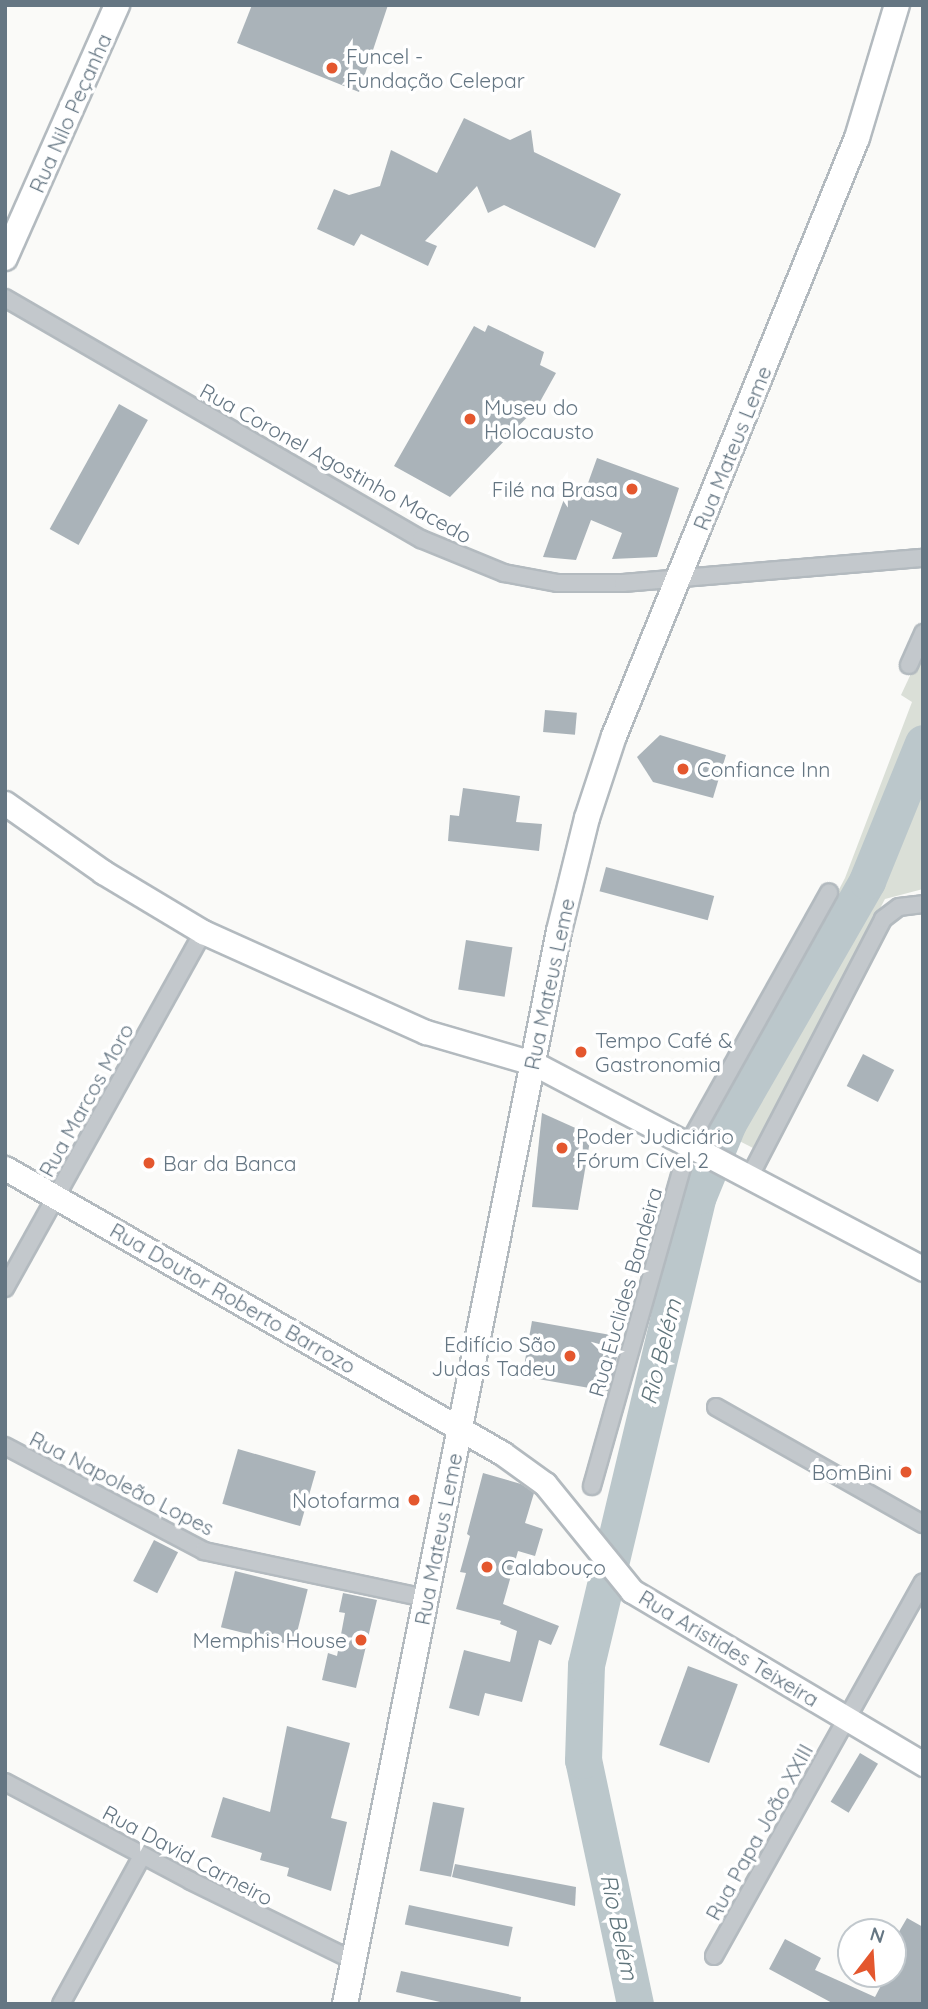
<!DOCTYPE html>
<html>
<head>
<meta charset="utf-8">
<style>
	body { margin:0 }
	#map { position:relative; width:928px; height:2009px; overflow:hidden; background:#fafaf8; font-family:Quicksand,sans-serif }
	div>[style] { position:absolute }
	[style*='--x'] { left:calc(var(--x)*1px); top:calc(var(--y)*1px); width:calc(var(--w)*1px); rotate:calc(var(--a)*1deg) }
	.green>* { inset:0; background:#dadfd7 }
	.river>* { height:37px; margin:-18.5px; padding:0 18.5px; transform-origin:18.5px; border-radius:18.5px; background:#bbc7cb }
	.building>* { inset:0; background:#aab3b9; transform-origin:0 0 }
	.roads { filter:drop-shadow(2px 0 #b3babf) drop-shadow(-2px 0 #b3babf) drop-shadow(0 2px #b3babf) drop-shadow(0 -2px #b3babf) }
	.street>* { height:16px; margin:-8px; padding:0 8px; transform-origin:8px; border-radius:8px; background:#c3c8cc }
	.secondary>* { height:23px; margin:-11.5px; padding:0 11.5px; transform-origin:11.5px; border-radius:11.5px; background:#fff }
	.primary>* { height:24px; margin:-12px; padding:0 12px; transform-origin:12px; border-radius:12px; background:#fff }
	.dots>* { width:19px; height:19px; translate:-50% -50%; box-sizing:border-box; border:4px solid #fff; border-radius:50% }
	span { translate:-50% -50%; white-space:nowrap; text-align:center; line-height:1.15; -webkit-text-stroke:7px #fff; paint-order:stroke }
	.poi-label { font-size:21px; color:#657683 }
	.left { translate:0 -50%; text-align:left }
	.right { translate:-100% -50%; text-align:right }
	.street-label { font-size:21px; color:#657683 }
	.water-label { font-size:23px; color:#60757c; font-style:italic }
	.frame { position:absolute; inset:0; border:7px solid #657683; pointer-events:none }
	.north { position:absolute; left:837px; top:1918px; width:70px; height:70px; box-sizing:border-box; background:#fff; border:2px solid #c1c8cd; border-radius:50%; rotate:17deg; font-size:19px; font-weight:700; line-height:28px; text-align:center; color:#657683 }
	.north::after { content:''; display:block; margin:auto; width:24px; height:32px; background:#e4572e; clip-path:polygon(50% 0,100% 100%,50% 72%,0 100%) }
</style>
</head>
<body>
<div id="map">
	<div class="green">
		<div style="clip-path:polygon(923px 648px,923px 889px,885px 899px,753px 1148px,714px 1128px,845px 878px,912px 702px,901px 695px)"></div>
	</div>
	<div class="river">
		<div style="--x:635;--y:2004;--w:249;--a:-102"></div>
		<div style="--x:583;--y:1760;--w:95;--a:-88.2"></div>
		<div style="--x:586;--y:1665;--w:482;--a:-76.6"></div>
		<div style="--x:698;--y:1196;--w:79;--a:-67.7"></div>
		<div style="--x:728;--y:1123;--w:279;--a:-60.1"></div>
		<div style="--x:867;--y:881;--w:149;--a:-67.9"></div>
	</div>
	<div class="building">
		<div style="clip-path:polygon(252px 5px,388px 5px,359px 92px,237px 43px)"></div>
		<div style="clip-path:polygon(464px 118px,510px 140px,531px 130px,534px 152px,621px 194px,595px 248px,504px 205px,488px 213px,477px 186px,425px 241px,437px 246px,428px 266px,361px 234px,354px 246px,317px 229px,334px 189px,349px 195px,380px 186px,391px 150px,437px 173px)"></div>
		<div style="clip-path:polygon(488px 325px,544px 352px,540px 365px,556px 373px,537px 407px,450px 497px,394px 466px,474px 326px,485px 332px)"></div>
		<div style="left:119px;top:404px;width:33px;height:143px;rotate:29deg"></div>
		<div style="clip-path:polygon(597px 458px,679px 488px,657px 557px,612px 559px,622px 533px,591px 520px,576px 560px,543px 557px,567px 491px,583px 497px)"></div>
		<div style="left:545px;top:710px;width:32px;height:22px;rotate:5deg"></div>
		<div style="clip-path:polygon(660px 735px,726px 755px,713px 798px,653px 782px,637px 757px)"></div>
		<div style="clip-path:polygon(463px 788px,520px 796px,516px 822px,542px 824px,539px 851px,448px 841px,450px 815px,459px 816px)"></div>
		<div style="left:606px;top:867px;width:112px;height:25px;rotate:15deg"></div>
		<div style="left:466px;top:940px;width:47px;height:50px;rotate:9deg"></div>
		<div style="left:863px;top:1054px;width:35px;height:36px;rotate:27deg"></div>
		<div style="clip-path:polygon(542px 1113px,591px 1135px,578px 1210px,532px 1207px)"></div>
		<div style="left:532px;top:1321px;width:90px;height:56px;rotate:10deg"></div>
		<div style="left:238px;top:1449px;width:81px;height:57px;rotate:16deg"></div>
		<div style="clip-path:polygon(483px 1473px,521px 1484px,534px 1493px,525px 1523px,543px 1529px,535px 1556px,518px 1551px,503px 1604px,559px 1626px,551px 1645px,539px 1640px,522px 1702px,485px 1693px,479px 1716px,449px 1708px,464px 1650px,510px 1662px,517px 1631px,500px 1624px,501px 1621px,456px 1609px,466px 1573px,460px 1572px,470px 1536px,467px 1534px)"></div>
		<div style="left:154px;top:1540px;width:27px;height:46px;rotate:27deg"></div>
		<div style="left:235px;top:1571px;width:75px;height:58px;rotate:14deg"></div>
		<div style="clip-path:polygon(343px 1593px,377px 1600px,356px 1688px,322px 1680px,328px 1653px,337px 1656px,345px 1613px,339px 1612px)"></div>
		<div style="left:688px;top:1666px;width:53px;height:84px;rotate:20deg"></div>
		<div style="clip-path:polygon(287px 1726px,350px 1743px,331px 1818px,347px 1822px,331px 1891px,287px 1876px,289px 1868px,260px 1860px,262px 1853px,211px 1837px,223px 1797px,270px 1812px)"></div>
		<div style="left:860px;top:1753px;width:21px;height:57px;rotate:31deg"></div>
		<div style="left:433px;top:1802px;width:32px;height:70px;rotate:11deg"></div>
		<div style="clip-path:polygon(455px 1864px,576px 1887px,575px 1906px,452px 1877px)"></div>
		<div style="left:409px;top:1905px;width:106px;height:20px;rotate:12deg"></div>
		<div style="clip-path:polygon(907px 1918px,923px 1927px,923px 2004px,834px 2004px,769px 1969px,785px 1939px,821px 1958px,815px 1970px,875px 1997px,887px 1974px,893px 1974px,893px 1942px)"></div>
		<div style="clip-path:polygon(401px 1971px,521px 1997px,520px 2004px,449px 2004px,396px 1992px)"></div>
	</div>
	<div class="roads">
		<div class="street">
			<div style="--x:5;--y:298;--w:481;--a:30.1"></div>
			<div style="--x:421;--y:539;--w:90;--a:22.3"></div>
			<div style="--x:504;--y:573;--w:55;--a:10.5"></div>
			<div style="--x:558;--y:583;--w:65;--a:0"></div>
			<div style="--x:623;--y:583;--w:301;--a:-4.8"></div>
			<div style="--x:909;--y:665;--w:35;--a:-66"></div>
			<div style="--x:750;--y:1176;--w:289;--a:-62.6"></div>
			<div style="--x:883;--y:919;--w:20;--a:-37"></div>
			<div style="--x:899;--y:907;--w:24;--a:-7"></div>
			<div style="--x:5;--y:1288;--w:407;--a:-60.9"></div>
			<div style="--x:716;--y:1407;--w:238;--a:29.5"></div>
			<div style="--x:5;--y:1446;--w:225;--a:27.8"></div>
			<div style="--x:204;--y:1551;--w:227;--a:12"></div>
			<div style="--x:592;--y:1486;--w:356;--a:-74.2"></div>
			<div style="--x:689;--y:1143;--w:287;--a:-60.8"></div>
			<div style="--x:5;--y:1782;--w:211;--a:28"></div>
			<div style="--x:191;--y:1881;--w:182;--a:26.1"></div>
			<div style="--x:714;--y:1956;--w:428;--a:-60.8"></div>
			<div style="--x:61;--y:2004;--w:169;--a:-61.3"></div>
		</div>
		<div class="secondary">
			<div style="--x:5;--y:803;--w:120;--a:35.1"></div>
			<div style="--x:103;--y:872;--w:117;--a:31"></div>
			<div style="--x:203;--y:932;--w:244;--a:24.2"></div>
			<div style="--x:426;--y:1032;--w:111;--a:16.2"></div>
			<div style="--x:533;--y:1063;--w:441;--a:27.8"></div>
			<div style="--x:5;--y:1168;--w:573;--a:29.83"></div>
			<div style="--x:502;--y:1453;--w:53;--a:35.8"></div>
			<div style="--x:545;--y:1484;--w:138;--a:50.9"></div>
			<div style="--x:632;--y:1591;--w:339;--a:30.7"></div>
		</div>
		<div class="primary">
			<div style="--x:5;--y:258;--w:277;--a:-66.1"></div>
			<div style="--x:345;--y:2004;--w:1094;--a:-78.72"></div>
			<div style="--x:559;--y:931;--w:116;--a:-76.1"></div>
			<div style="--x:587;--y:818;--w:86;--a:-71.8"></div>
			<div style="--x:614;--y:736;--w:645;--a:-67.89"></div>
			<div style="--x:857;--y:138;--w:139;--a:-73.3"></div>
		</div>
	</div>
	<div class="dots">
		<div style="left:332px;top:68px;background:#e4572e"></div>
		<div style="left:470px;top:419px;background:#e4572e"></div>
		<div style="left:632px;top:489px;background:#e4572e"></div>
		<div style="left:683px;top:769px;background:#e4572e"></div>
		<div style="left:581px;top:1052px;background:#e4572e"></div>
		<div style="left:562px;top:1148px;background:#e4572e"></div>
		<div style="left:149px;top:1163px;background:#e4572e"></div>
		<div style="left:570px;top:1356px;background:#e4572e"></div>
		<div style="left:906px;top:1472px;background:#e4572e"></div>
		<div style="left:414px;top:1500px;background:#e4572e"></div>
		<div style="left:487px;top:1567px;background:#e4572e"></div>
		<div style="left:361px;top:1640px;background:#e4572e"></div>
	</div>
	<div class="poi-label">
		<span class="left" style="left:346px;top:68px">Funcel -<br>Fundação Celepar</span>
		<span class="left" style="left:484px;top:419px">Museu do<br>Holocausto</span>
		<span class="right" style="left:618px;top:489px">Filé na Brasa</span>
		<span class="left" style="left:697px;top:769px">Confiance Inn</span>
		<span class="left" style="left:595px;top:1052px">Tempo Café &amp;<br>Gastronomia</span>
		<span class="left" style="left:576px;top:1148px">Poder Judiciário<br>Fórum Cível 2</span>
		<span class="left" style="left:163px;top:1163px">Bar da Banca</span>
		<span class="right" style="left:556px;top:1356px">Edifício São<br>Judas Tadeu</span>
		<span class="right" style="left:892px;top:1472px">BomBini</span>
		<span class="right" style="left:400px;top:1500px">Notofarma</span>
		<span class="left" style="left:501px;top:1567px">Calabouço</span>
		<span class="right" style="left:347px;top:1640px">Memphis House</span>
	</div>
	<div class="street-label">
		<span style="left:70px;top:113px;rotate:-66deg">Rua Nilo Peçanha</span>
		<span style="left:732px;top:448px;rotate:-68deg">Rua Mateus Leme</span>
		<span style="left:336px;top:463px;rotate:29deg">Rua Coronel Agostinho Macedo</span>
		<span style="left:549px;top:984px;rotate:-78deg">Rua Mateus Leme</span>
		<span style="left:86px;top:1100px;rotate:-61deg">Rua Marcos Moro</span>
		<span style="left:625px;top:1292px;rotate:-74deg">Rua Euclides Bandeira</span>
		<span style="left:233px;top:1298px;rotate:30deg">Rua Doutor Roberto Barrozo</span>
		<span style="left:122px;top:1483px;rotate:27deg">Rua Napoleão Lopes</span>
		<span style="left:438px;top:1539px;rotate:-79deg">Rua Mateus Leme</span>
		<span style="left:729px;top:1648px;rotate:31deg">Rua Aristides Teixeira</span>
		<span style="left:759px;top:1832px;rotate:-61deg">Rua Papa João XXIII</span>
		<span style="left:188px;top:1855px;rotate:28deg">Rua David Carneiro</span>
	</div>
	<div class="water-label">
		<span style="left:661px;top:1352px;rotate:-76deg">Rio Belém</span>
		<span style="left:619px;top:1927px;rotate:78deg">Rio Belém</span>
	</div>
	<div class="frame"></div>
	<div class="north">N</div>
</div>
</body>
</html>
